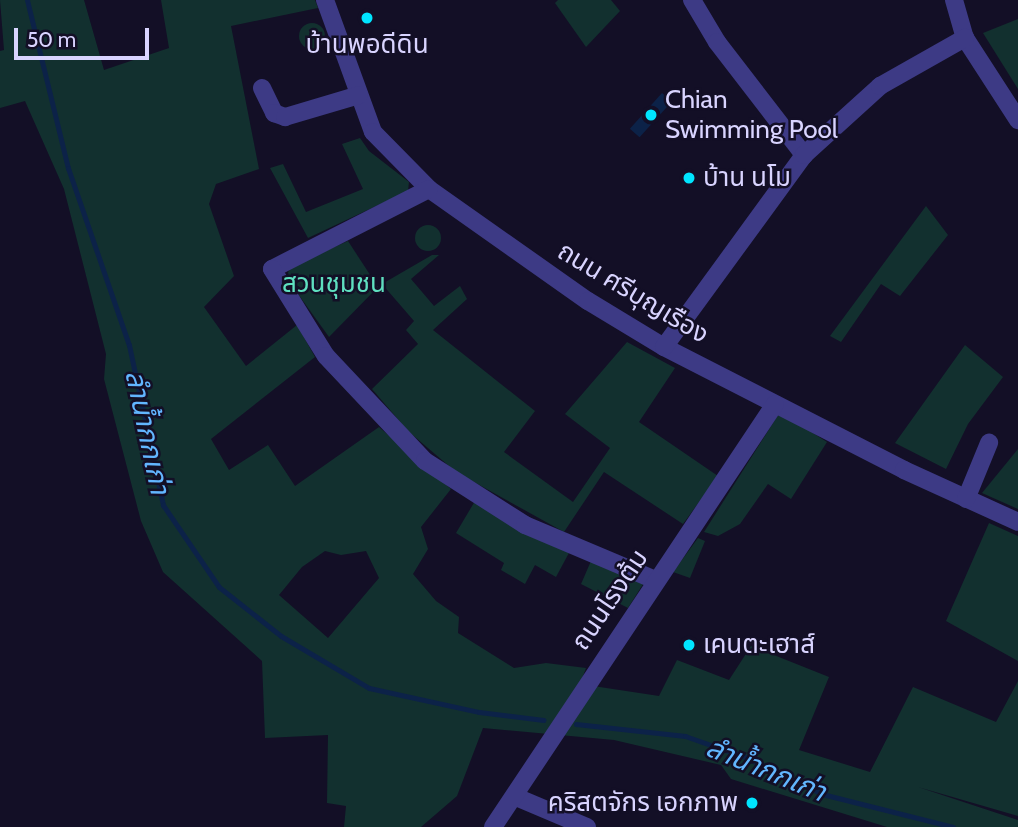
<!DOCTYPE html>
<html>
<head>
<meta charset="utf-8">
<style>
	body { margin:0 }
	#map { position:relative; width:1018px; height:827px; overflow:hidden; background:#130f26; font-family:Cabin,"Noto Sans Thai",sans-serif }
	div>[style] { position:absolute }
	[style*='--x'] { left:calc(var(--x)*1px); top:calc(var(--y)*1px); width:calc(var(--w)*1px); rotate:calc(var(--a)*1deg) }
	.green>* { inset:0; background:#12302f }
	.round { border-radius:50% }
	.water>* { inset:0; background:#0c2248; transform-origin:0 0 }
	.stream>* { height:5px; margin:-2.5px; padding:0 2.5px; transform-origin:2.5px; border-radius:2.5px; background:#0c2248 }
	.minor>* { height:18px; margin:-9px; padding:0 9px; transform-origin:9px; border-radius:9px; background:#3d3a85 }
	.dots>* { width:19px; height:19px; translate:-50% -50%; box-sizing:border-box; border:4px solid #130f26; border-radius:50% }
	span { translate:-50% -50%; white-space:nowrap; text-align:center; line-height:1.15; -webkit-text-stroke:5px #130f26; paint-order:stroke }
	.poi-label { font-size:26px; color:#d9d4ff }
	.left { translate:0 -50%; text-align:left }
	.right { translate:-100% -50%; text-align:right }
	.park-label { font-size:26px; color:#5fe0c0 }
	.street-label { font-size:26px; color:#d9d4ff }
	.water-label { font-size:28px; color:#62b6ff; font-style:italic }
	.scale { position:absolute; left:14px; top:28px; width:135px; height:32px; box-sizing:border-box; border:4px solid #d9d4ff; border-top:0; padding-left:9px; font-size:21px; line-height:24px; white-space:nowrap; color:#d9d4ff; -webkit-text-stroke:5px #130f26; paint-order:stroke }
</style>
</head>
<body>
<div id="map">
	<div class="green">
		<div style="clip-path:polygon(evenodd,0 0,84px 0,104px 70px,169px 48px,161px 0,315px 0,318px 8px,231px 26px,259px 169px,216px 184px,209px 204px,234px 276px,204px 307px,246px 366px,297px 325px,315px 357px,211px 439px,229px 470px,268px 445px,295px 486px,379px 427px,451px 489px,421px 527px,428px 549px,413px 574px,436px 601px,459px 617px,458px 633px,514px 668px,546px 663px,586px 668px,580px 684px,659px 696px,677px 660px,729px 680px,751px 646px,829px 677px,799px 750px,870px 772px,913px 687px,996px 722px,1018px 681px,1018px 816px,918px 787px,1018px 820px,1018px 827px,887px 827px,731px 779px,721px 765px,614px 740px,483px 728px,457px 796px,421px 827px,344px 827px,346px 806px,327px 803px,328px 735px,265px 738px,262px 661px,163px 572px,141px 521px,104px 379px,106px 354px,64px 189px,25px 101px,0 108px,0 51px,4px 50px,0 0,325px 551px,341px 555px,366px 551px,379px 578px,328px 638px,279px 595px,302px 567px,325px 551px)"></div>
		<div style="clip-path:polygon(558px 0,611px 0,620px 11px,586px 47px,555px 3px)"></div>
		<div style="clip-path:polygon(1018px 19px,1018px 89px,983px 33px)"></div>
		<div class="round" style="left:299px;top:23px;width:26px;height:26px"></div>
		<div style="clip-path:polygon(360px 138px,369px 151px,409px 182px,408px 191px,308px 238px,270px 168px,283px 164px,306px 212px,363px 189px,342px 144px)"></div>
		<div style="clip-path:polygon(926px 206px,948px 235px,900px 296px,881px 284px,841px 342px,830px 336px)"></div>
		<div class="round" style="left:415px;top:225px;width:26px;height:26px"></div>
		<div style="clip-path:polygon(348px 241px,378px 287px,329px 337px,290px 283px,288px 272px,294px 265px)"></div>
		<div style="clip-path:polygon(432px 255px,439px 255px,411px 279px,434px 306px,460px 286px,467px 299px,433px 330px,535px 411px,504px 452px,573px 502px,610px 448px,565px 414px,627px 342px,675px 368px,639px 422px,718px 476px,683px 524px,604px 472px,564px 532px,456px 472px,408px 431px,372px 389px,418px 344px,406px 330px,414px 321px,382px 284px)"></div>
		<div style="clip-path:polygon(965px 345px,1003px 377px,968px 424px,946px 469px,895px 443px)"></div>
		<div style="clip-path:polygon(780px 412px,827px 442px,791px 499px,768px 484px,740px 524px,718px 536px,704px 532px)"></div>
		<div style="clip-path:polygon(1018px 449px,1018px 509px,982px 493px)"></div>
		<div style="clip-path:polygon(475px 501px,570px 551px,556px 577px,535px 565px,525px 584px,501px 570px,504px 563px,456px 533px)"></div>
		<div style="clip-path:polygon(989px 523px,1018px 536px,1018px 661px,946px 621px)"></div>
		<div style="clip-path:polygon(698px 538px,705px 541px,690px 578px,673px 572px)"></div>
		<div style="clip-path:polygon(591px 561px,645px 581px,628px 608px,581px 584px)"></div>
	</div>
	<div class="water">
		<div style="left:662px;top:93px;width:13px;height:48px;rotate:42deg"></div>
	</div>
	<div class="stream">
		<div style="--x:27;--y:0;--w:173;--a:76.3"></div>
		<div style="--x:68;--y:168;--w:187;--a:71"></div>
		<div style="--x:129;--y:345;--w:164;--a:78"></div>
		<div style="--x:163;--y:505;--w:99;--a:55.7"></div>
		<div style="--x:219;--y:587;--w:79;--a:38.3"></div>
		<div style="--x:281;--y:636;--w:102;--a:30.6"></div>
		<div style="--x:369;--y:688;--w:113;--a:12.3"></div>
		<div style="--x:479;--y:712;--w:65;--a:7"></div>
		<div style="--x:576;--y:724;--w:110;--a:6.3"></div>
		<div style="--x:685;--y:736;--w:64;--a:19.3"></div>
		<div style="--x:745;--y:757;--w:85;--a:25.7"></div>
		<div style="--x:822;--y:794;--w:135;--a:14.1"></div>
	</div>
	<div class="minor">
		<div style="--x:325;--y:0;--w:140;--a:70"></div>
		<div style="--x:373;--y:132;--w:80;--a:45.5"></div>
		<div style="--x:429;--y:189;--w:194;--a:35.2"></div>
		<div style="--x:588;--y:301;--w:89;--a:31.2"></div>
		<div style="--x:664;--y:347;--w:270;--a:27.1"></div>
		<div style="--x:904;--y:470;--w:125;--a:24.5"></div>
		<div style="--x:692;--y:0;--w:49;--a:59.2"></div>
		<div style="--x:717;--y:42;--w:143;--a:52.4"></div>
		<div style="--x:954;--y:0;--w:40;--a:74"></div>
		<div style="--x:965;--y:38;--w:98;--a:57.1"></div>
		<div style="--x:262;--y:88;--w:28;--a:64"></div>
		<div style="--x:274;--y:113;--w:12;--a:20"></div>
		<div style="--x:285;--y:117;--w:77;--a:-16.6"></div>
		<div style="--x:429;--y:189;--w:176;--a:153"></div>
		<div style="--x:272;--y:269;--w:102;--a:58.2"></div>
		<div style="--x:326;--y:356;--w:144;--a:46.7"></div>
		<div style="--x:425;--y:461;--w:119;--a:32.6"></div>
		<div style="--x:525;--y:525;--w:141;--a:22.9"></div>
		<div style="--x:664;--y:347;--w:238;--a:-53.9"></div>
		<div style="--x:804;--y:155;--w:103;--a:-42.2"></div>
		<div style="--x:880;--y:86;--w:98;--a:-29.5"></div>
		<div style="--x:966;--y:499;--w:61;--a:-67.7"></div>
		<div style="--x:516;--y:797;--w:77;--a:22.9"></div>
		<div style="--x:493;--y:827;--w:508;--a:-56.31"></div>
	</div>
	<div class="dots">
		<div style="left:367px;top:18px;background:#00e5ff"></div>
		<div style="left:651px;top:115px;background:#00e5ff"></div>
		<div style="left:689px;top:178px;background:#00e5ff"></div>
		<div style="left:689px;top:645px;background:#00e5ff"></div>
		<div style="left:752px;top:803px;background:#00e5ff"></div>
	</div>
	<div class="poi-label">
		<span style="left:367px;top:45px">บ้านพอดีดิน</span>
		<span class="left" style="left:665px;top:115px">Chian<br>Swimming Pool</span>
		<span class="left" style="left:703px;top:178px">บ้าน นโม</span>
		<span class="left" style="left:703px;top:645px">เคนตะเฮาส์</span>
		<span class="right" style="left:738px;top:803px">คริสตจักร เอกภาพ</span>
	</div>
	<div class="park-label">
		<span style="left:334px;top:284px">สวนชุมชน</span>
	</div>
	<div class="street-label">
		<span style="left:633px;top:293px;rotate:31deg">ถนน ศรีบุญเรือง</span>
		<span style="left:610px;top:600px;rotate:-56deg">ถนนโรงต้ม</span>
	</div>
	<div class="water-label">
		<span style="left:148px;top:432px;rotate:78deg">ลำน้ำกกเก่า</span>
		<span style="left:766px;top:769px;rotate:22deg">ลำน้ำกกเก่า</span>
	</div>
	<div class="scale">50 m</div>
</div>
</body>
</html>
